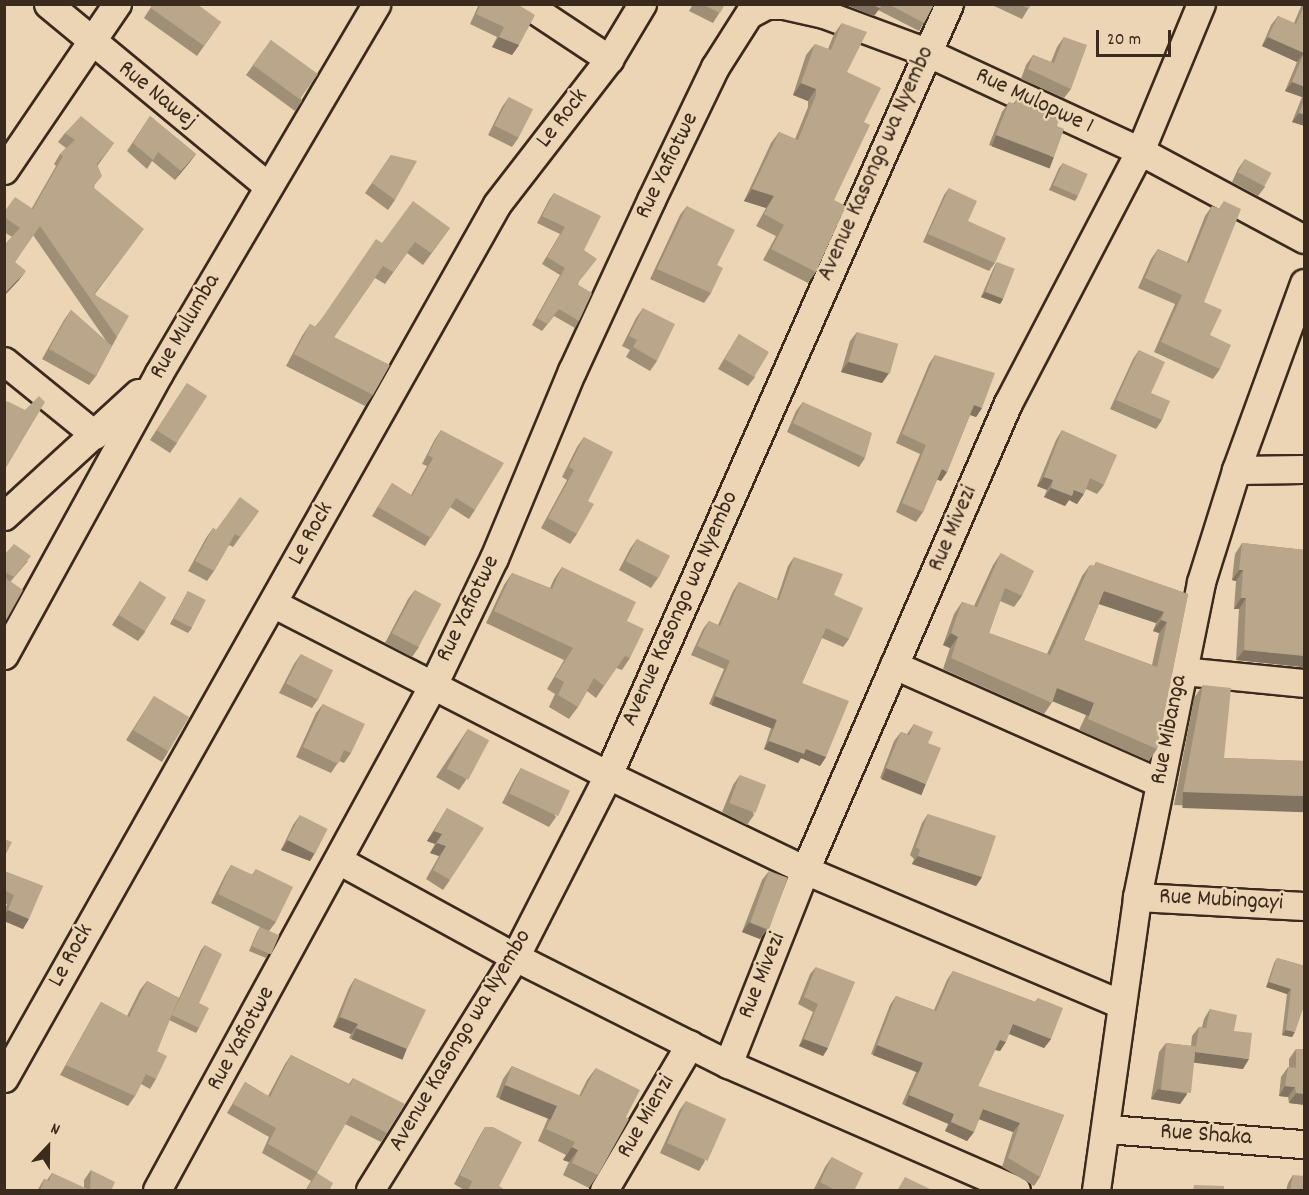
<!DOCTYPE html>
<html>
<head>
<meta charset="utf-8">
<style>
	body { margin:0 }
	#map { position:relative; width:1309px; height:1195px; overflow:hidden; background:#ebd5b4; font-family:Dekko,sans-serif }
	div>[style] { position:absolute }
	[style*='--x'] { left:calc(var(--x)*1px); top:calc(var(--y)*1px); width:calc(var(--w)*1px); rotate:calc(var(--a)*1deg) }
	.roads { filter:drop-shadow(2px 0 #3b2a1e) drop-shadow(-2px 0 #3b2a1e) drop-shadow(0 2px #3b2a1e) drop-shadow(0 -2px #3b2a1e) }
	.minor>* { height:27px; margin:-13.5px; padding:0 13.5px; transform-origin:13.5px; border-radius:13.5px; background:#ebd5b4 }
	.wall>* { inset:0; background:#a08f77 }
	.shaded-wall>* { inset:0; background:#827461; transform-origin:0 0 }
	.building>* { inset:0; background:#baa68a; transform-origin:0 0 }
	span { translate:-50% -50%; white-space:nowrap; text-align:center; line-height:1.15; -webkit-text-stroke:5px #ebd5b4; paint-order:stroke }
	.street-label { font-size:24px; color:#3b2a1e }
	.frame { position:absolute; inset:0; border:6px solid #3b2a1e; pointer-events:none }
	.north { position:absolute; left:18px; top:1117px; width:60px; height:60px; -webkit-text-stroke:4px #ebd5b4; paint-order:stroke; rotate:22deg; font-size:16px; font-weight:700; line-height:24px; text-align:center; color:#3b2a1e }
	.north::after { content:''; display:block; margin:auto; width:21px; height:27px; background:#3b2a1e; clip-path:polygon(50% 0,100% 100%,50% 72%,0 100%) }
	.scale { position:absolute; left:1096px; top:30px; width:75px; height:27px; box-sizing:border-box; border:3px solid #3b2a1e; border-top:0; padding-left:8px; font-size:18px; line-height:21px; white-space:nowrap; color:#3b2a1e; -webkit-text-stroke:4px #ebd5b4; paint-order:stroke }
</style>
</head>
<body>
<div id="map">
	<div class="roads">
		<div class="minor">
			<div style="--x:48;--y:4;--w:286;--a:39.6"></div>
			<div style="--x:526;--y:4;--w:100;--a:33.5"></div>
			<div style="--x:751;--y:13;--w:17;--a:-28"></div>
			<div style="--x:766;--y:5;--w:18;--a:0"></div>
			<div style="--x:784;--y:5;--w:41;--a:12.7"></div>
			<div style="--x:824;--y:14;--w:109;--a:20.4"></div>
			<div style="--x:926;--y:52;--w:236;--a:24.8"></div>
			<div style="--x:1140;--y:151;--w:186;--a:28.2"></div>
			<div style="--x:4;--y:170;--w:201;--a:-55.8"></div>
			<div style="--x:4;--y:361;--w:117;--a:39.1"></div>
			<div style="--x:1236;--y:470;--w:68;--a:-0.8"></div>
			<div style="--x:4;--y:516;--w:182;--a:-42.5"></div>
			<div style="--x:274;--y:604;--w:375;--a:27.1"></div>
			<div style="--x:608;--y:775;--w:219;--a:25.7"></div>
			<div style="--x:805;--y:870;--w:343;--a:23"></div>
			<div style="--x:4;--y:655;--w:322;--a:-61.2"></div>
			<div style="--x:159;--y:373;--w:428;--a:-59.5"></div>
			<div style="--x:894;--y:665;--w:291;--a:23.9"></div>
			<div style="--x:1182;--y:671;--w:123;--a:5.6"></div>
			<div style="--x:338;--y:860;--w:202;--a:28.7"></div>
			<div style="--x:515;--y:957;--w:238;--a:26.7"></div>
			<div style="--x:728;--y:1064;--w:314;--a:23.6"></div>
			<div style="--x:1137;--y:897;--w:167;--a:3.1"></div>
			<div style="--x:728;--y:1064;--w:209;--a:-68.4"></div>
			<div style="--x:805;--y:870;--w:509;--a:-66.51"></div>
			<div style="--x:1008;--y:403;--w:284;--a:-62.4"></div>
			<div style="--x:1140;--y:151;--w:159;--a:-67.5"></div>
			<div style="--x:4;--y:1078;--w:1003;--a:-60.57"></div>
			<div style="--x:497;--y:204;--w:183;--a:-52.3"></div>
			<div style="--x:609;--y:59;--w:64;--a:-59"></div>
			<div style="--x:1107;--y:1129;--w:198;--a:4.4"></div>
			<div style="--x:157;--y:1190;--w:578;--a:-61.35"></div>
			<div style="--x:434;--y:683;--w:139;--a:-64.4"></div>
			<div style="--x:494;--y:558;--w:203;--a:-67.4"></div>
			<div style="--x:572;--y:371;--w:188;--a:-65.2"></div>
			<div style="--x:651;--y:200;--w:148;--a:-64.3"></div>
			<div style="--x:715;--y:67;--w:75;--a:-57.6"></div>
			<div style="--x:370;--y:1190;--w:274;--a:-58.1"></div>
			<div style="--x:515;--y:957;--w:204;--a:-62.9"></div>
			<div style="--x:608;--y:775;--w:843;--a:-66.14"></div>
			<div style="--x:604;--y:1190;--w:169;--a:-59.5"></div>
			<div style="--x:1096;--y:1190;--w:296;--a:-82"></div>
			<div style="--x:1137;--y:897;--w:321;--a:-78.5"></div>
			<div style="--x:1201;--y:582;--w:117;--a:-72.6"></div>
			<div style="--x:1236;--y:470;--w:199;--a:-70"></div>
		</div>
	</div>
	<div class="wall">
		<div style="clip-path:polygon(153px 4px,221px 22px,197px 56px,144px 18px)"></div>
		<div style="clip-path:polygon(479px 4px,517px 4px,519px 45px,512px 55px,492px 47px,497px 37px,470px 24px)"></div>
		<div style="clip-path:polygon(693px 4px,725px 4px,713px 23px,689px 11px)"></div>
		<div style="clip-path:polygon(844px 4px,934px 4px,924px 23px,919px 31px,878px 10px,874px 16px)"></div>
		<div style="clip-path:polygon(990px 4px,1031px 4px,1022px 19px)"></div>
		<div style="clip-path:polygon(1302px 4px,1305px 4px,1305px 126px,1292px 122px,1302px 97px,1285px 91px,1297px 62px,1262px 46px,1271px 25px,1278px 16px,1294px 23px)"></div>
		<div style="clip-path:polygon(842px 23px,847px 72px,864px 122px,834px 200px,816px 272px,808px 283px,763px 260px,776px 236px,756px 226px,766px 208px,744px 201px,771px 143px,779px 132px,795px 139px,808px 107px,808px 101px,793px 95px,806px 55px,815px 44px,828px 49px,834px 34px)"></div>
		<div style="clip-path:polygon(1064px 37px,1071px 89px,1064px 98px,1021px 79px,1026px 65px,1033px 55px,1051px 62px,1057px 47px)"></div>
		<div style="clip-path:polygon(271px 40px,302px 101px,295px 111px,246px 75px)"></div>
		<div style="clip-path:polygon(509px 97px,519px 137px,512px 147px,488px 135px,502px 107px)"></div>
		<div style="clip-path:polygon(1017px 99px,1057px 126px,1047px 167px,989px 145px,1002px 112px,1009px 102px,1013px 104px)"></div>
		<div style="clip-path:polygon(150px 116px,196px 154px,175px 180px,152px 161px,147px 169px,127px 151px)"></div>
		<div style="clip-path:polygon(65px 133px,114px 143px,98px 165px,94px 188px,137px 238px,95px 294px,117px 337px,112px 346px,96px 376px,89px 385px,42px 359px,64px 320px,71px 310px,107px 342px,33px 235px,15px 262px,19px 280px,4px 296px,12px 237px,4px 232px,4px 212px,32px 208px,56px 166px,54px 164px,60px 154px,66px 148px,58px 142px)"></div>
		<div style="clip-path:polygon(391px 155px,395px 200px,388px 210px,365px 193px)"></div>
		<div style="clip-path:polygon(1245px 159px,1265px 187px,1258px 196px,1232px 182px,1238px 169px)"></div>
		<div style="clip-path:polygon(1063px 163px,1078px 196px,1075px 201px,1049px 190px,1059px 168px)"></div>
		<div style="clip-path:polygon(949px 188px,968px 221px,995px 263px,989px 271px,923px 242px,944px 195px)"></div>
		<div style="clip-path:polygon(554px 193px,584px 250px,578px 285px,579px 321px,575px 328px,554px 316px,542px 331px,532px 325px,560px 275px,542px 264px,560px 234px,537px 223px,549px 200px)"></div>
		<div style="clip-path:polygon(1224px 201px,1204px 302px,1210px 335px,1220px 369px,1213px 379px,1154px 352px,1175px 304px,1138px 288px,1151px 259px,1158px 249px,1187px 262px,1205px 216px,1212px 206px,1219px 209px)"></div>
		<div style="clip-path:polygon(687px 206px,717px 265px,711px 293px,704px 303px,650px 279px,680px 215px)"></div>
		<div style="clip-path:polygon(450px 228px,423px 265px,407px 253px,385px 284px,375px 278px,334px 337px,373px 395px,365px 406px,286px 366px,302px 336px,310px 324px,315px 327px,382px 243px)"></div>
		<div style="clip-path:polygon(997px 262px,1003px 299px,1000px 304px,981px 297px,994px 267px)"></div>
		<div style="clip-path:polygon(643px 308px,657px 361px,650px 371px,626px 357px,630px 350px,622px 346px,636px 318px)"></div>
		<div style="clip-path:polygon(857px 332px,889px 373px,882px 383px,841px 372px,850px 341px)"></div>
		<div style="clip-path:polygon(739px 334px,755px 377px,748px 386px,718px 369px)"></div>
		<div style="clip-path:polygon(1139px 350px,1151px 393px,1162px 420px,1156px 429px,1110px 409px,1133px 359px)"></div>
		<div style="clip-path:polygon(935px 355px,982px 408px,976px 417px,970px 415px,947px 472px,941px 481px,937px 479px,923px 512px,916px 522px,896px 512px,920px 454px,896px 443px,929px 364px)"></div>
		<div style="clip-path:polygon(187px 383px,177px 443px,170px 453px,150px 440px)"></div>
		<div style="clip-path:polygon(803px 402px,865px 458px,859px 467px,787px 432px,796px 411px)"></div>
		<div style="clip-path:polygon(441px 430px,475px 510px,469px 519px,450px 507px,425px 546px,372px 516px,392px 483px,411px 495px,427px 466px,422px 464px,435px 439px)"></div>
		<div style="clip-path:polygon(1062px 430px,1104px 485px,1097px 494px,1086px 489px,1077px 504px,1069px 500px,1065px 506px,1044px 497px,1047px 490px,1037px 486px,1056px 440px)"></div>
		<div style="clip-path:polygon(584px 437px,577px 534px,570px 544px,541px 528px,567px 480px,562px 477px,577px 447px)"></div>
		<div style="clip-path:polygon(259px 511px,233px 547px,229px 545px,214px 571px,207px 581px,188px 571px,206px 538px,213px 528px,216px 530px)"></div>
		<div style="clip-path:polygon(637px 539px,658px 578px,651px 588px,619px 570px,630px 549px)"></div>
		<div style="clip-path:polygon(1242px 543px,1305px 550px,1305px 665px,1303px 667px,1236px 660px,1239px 609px,1234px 609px,1236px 581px,1232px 580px,1235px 554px)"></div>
		<div style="clip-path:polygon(evenodd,1001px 553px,1022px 596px,1014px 607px,1000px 601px,989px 633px,1047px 654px,1082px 576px,1090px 565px,1094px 566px,1096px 562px,1188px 594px,1157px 749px,1149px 761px,1079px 730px,1086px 715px,1053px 701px,1044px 714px,943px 669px,950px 648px,943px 645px,954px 614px,962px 602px,974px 606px,993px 565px,1001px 553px,1099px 604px,1156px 623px,1153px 631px,1159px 633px,1152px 665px,1084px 640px,1099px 604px)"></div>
		<div style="clip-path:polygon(4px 555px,28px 561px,11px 581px,4px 624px)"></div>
		<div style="clip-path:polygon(794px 557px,834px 595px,849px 639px,843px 647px,822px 638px,802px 683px,826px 757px,820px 766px,801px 758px,798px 763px,764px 749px,771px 728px,709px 704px,724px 669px,691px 655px,703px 629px,709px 621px,718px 625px,733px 591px,739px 582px,777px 599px,788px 566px)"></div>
		<div style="clip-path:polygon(562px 567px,627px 621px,630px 658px,622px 670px,616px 668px,596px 698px,587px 691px,578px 707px,569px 719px,549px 707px,555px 694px,547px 689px,564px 660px,486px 623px,504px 585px,512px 573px,550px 588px,554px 579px)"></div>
		<div style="clip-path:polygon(140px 581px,145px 632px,138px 641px,112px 625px)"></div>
		<div style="clip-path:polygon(415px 590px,419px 647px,412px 657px,385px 643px,408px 599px)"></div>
		<div style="clip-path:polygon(188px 591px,192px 628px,188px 633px,170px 624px)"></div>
		<div style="clip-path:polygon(301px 654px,319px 698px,312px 708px,279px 693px,294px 664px)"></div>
		<div style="clip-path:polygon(1203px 685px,1224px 758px,1305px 761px,1305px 810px,1174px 805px,1194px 698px)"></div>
		<div style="clip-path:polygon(154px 696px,168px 752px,162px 762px,126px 740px)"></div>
		<div style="clip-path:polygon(323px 704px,351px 753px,344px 763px,339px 761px,331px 773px,296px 757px,316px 713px)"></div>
		<div style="clip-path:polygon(914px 724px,920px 794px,880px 778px,894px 741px,901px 732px,907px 734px)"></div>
		<div style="clip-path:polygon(468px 729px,466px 780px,459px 790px,436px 777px)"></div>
		<div style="clip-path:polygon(521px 768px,556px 817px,549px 827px,502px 803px,515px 778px)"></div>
		<div style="clip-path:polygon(740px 775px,754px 815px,747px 825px,722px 812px,733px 785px)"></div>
		<div style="clip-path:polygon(447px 808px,450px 880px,443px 890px,426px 879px,439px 856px,430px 853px,435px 844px,427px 841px)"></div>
		<div style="clip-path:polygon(928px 814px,982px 877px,976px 886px,912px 864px,914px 859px,910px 855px,922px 823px)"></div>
		<div style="clip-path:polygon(300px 815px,316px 851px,310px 861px,281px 850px,293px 825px)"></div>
		<div style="clip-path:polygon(231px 865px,252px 875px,256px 869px,276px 922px,269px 931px,269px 953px,266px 958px,249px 951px,257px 932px,260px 927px,211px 903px,225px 875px)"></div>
		<div style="clip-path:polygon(4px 871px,43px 886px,23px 929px,4px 921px,4px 912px,7px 904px,4px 903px)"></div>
		<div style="clip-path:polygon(769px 871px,767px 930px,760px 939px,742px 932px,762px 880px)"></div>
		<div style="clip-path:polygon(205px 945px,199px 1003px,199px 1028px,196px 1033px,169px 1020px,157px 1051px,156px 1079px,150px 1089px,141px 1084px,135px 1096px,128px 1106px,60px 1075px,95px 1012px,101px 1002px,127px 1016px,140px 990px,147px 981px,179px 998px,201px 950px)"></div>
		<div style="clip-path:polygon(1277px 958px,1305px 966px,1292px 1037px,1282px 1035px,1287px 994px,1266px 987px,1274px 963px)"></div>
		<div style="clip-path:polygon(816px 967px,828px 1048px,823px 1056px,799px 1046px,813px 1012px,798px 1004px,810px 974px)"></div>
		<div style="clip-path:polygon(953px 971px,1035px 1002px,1038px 998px,1051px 1039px,1044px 1048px,1009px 1034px,1000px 1051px,995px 1050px,978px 1086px,1064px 1115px,1040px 1177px,1034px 1186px,1002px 1167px,1013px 1132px,979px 1119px,974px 1132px,967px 1141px,945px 1131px,948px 1124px,902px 1104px,916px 1072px,871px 1054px,890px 1005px,896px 996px,934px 1010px,947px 980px)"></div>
		<div style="clip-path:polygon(355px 978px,401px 1059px,349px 1038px,351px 1034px,333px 1027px,349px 988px)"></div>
		<div style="clip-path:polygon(1210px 1009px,1234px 1031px,1243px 1069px,1193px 1062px,1187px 1094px,1180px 1104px,1151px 1099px,1159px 1052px,1166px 1043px,1191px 1046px,1192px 1036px,1199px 1027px,1202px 1027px,1204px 1019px)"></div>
		<div style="clip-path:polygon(1296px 1049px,1305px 1049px,1305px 1105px,1289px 1103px,1288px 1097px,1279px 1096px,1281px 1077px,1288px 1067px,1289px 1067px,1289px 1059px)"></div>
		<div style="clip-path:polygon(291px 1055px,349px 1084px,353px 1078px,387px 1133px,381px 1142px,345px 1124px,317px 1173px,329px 1191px,305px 1191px,311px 1181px,262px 1153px,269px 1137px,227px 1113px,245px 1082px,268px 1096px,285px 1064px)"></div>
		<div style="clip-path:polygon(512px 1066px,579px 1096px,587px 1080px,596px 1068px,598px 1175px,589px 1188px,563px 1175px,569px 1162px,563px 1160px,566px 1155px,538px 1141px,548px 1118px,496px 1097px,503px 1079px)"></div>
		<div style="clip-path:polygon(686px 1101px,705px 1161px,699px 1171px,660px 1153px,679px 1111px)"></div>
		<div style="clip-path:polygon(485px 1127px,499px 1186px,506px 1191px,466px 1191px,454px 1184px,479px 1137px)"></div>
		<div style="clip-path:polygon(832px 1157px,854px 1191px,813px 1191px,825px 1167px)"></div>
		<div style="clip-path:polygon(91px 1170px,111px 1191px,37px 1191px,44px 1179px,47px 1180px,52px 1173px,84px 1188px,84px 1180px)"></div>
		<div style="clip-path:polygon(1293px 1175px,1305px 1191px,1286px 1191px,1288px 1183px)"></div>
	</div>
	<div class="shaded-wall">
		<div style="clip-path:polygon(844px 4px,870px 4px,880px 8px,874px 16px)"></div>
		<div style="clip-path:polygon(499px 37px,519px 45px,512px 55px,492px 47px)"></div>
		<div style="clip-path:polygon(1268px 37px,1304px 53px,1297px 62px,1262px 46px)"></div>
		<div style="clip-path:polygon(1292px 82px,1305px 87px,1305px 94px,1302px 97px,1285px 91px)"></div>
		<div style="clip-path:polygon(801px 83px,816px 89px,808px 101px,793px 95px)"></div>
		<div style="clip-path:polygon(1299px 113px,1305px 115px,1305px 126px,1292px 122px)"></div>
		<div style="left:996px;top:135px;width:62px;height:12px;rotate:21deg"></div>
		<div style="clip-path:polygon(196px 154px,190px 162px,175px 180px,181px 171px)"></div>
		<div style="clip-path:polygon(752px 189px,774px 196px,766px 208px,744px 201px)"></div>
		<div style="clip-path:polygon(26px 271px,19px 280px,4px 296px,4px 294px)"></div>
		<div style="clip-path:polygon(985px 292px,1003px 299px,1000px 304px,981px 297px)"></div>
		<div style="clip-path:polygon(848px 362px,889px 373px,882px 383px,841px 372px)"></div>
		<div style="clip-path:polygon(974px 405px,982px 408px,976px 417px,968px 414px)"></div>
		<div style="clip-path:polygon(942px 469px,947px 472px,941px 481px,935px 479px)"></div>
		<div style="clip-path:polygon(1044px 477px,1053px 480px,1047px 490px,1037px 486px)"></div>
		<div style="clip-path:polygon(1051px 488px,1074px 490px,1084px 494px,1077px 504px,1069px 500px,1065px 506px,1044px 497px)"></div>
		<div style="clip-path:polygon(1239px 570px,1243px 570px,1236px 581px,1232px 580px)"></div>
		<div style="clip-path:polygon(1104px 591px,1164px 612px,1156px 623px,1096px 603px)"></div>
		<div style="clip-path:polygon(1241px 598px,1246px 598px,1239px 609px,1234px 609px)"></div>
		<div style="clip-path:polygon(1161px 620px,1167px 622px,1159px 633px,1153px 631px)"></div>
		<div style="clip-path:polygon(951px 633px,958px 637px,950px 648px,943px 645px)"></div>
		<div style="clip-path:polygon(1244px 650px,1305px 656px,1305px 665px,1303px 667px,1236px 660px)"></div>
		<div style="left:1057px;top:688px;width:40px;height:14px;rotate:22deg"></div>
		<div style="left:715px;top:696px;width:66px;height:10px;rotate:21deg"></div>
		<div style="clip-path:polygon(769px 741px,806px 749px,826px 757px,820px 766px,801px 758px,798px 763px,764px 749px)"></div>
		<div style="left:886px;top:768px;width:43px;height:12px;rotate:22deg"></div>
		<div style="left:1183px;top:792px;width:122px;height:16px;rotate:2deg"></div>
		<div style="clip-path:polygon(434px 831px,442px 834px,435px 844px,427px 841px)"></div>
		<div style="clip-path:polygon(288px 840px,316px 851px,310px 861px,281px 850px)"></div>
		<div style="clip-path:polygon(437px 843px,446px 846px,439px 856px,430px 853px)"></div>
		<div style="clip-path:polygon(918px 856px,982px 877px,976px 886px,912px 864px)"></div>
		<div style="clip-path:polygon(8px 910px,29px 919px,23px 929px,4px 921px,4px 915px)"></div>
		<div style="clip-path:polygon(749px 922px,767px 930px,760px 939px,742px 932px)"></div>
		<div style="clip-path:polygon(1269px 982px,1291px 989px,1287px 994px,1266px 987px)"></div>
		<div style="clip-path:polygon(340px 1017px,358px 1024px,351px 1034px,333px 1027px)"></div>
		<div style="clip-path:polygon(1013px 1024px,1051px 1039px,1044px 1048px,1007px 1033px)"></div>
		<div style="left:356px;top:1028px;width:55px;height:12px;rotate:22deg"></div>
		<div style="clip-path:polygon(1286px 1030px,1295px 1032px,1292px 1037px,1282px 1035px)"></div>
		<div style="clip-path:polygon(804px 1039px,828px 1048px,823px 1056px,799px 1046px)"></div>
		<div style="clip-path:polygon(1000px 1040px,1006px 1042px,1000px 1051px,993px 1049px)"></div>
		<div style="left:877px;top:1045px;width:49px;height:11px;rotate:21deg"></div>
		<div style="clip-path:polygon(1195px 1052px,1249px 1059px,1243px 1069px,1189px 1062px)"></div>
		<div style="left:505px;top:1085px;width:56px;height:15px;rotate:22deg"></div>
		<div style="clip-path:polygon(1285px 1086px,1295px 1087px,1288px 1097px,1279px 1096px)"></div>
		<div style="clip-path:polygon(1158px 1089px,1187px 1094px,1180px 1104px,1151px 1099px)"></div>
		<div style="clip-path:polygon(1296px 1093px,1305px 1094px,1305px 1105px,1289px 1103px)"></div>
		<div style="left:909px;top:1095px;width:49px;height:11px;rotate:23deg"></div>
		<div style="clip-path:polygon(983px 1109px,1020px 1123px,1013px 1132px,976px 1118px)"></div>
		<div style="clip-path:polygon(951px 1122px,974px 1132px,967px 1141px,945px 1131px)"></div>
		<div style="clip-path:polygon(572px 1147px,578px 1150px,569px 1162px,563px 1160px)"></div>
	</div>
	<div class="building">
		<div style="clip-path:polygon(153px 4px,197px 4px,221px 22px,204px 46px,151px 8px)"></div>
		<div style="clip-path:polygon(481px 4px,517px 4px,535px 15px,519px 45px,499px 37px,504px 27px,476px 14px)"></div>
		<div style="clip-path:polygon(702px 4px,725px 4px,720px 13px)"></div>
		<div style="clip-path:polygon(870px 4px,882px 4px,880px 8px)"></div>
		<div style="clip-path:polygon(888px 4px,934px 4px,924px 23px)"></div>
		<div style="clip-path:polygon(1019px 4px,1031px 4px,1029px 9px)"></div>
		<div style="clip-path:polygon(1305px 4px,1305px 87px,1292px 82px,1304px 53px,1268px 37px,1278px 16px,1296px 24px)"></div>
		<div style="clip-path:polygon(842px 23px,867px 32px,847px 72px,881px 88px,864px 122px,870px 125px,834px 200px,846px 206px,816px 272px,771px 249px,784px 225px,764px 214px,774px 196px,752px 189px,779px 132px,798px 140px,816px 95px,816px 89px,801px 83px,815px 44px,831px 50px)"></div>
		<div style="clip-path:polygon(1064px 37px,1087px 45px,1071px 89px,1028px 69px,1033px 55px,1054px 63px)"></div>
		<div style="left:271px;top:40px;width:58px;height:31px;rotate:36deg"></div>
		<div style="left:509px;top:97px;width:27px;height:32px;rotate:27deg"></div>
		<div style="clip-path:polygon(1305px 98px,1305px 115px,1299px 113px)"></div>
		<div style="clip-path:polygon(1017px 99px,1059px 118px,1057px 126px,1064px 129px,1054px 157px,996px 135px,1009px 102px,1015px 104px)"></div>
		<div style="clip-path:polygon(81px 116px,114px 143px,97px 164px,102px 176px,93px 187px,144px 229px,94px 294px,129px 316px,117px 337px,40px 226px,15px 262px,26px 271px,4px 294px,4px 245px,20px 228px,4px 217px,4px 212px,15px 197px,33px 209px,63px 156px,60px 154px,75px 140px,65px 133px)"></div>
		<div style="clip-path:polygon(150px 116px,196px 154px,181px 171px,158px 152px,153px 160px,133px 143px)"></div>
		<div style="clip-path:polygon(391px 155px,417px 161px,395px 200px,372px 183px)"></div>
		<div style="left:1245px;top:159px;width:30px;height:15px;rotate:28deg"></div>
		<div style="left:1063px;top:163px;width:27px;height:24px;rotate:24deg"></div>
		<div style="clip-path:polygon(949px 188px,977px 201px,968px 221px,1006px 238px,995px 263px,928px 234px)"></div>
		<div style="clip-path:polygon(554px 193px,601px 216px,584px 250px,597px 259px,577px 284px,592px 293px,579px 321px,559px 309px,547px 324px,537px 318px,565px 268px,547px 257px,565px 227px,542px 216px)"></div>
		<div style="clip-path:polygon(413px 201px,450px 228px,431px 253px,415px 242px,393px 272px,383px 266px,334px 337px,390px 365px,373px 395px,294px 354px,310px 324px,316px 327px,376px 239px,382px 243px)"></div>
		<div style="clip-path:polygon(1224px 201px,1241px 209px,1204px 302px,1222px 310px,1210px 335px,1231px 345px,1220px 369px,1161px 342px,1182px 295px,1145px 278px,1158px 249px,1189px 263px,1212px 206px,1220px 209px)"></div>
		<div style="clip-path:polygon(687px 206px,735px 230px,717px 265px,723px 268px,711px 293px,657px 269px)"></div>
		<div style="left:997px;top:262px;width:19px;height:32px;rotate:21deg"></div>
		<div style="clip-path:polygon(643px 308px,675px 324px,657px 361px,633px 347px,637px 340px,629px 336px)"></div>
		<div style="clip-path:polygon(71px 310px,112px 346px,96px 376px,49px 349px)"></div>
		<div style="left:857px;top:332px;width:43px;height:31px;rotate:16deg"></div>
		<div style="left:739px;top:334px;width:35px;height:29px;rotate:31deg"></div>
		<div style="clip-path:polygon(1139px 350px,1165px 362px,1151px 393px,1170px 401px,1162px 420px,1116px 400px)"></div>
		<div style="clip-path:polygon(935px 355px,995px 373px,982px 408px,974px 405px,947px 472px,942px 469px,923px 512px,902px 503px,926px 445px,902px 434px)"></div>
		<div style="left:187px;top:383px;width:24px;height:56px;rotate:33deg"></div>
		<div style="clip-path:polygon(39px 396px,45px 402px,4px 471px,4px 406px,7px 401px,25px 410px)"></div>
		<div style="clip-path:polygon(803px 402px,872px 433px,865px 458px,793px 423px)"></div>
		<div style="clip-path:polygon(441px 430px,504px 463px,475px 510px,456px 498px,431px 538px,378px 507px,392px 483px,412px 496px,433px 458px,428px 455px)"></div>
		<div style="clip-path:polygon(1062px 430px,1117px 455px,1104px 485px,1090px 478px,1084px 494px,1074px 490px,1072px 496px,1051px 488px,1053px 480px,1044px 477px)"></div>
		<div style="clip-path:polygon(584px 437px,613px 452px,588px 501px,594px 504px,577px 534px,548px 518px,574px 470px,569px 467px)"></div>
		<div style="clip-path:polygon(240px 497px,259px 511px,240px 537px,235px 534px,214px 571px,195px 561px,213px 528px,216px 530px)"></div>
		<div style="left:637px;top:539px;width:37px;height:25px;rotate:27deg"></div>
		<div style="clip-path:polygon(1242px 543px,1305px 550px,1305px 656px,1244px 650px,1246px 598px,1241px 598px,1243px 570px,1239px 570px)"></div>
		<div style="clip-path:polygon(14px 544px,31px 556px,14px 577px,4px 572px,4px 555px)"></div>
		<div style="clip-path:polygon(evenodd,1001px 553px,1034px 571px,1022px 596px,1005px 588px,989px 633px,1050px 655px,1090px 565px,1095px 566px,1096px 562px,1188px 594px,1157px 749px,1088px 719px,1094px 703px,1057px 688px,1052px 703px,951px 658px,958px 637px,951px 633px,962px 602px,977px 607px,1001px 553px,1104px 591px,1164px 612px,1161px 620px,1167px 622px,1157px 667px,1084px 640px,1104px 591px)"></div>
		<div style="clip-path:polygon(794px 557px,843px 574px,834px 595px,863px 608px,849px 639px,826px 628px,802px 683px,849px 701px,826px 757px,806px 749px,804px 754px,769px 741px,777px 720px,715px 696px,730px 661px,697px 646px,709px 621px,720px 626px,739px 582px,779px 600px)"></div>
		<div style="clip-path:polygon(562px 567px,636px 602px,627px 621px,644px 629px,630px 658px,625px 656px,604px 686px,594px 678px,578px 707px,558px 695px,564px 682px,555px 677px,573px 648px,494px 611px,512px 573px,552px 589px)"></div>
		<div style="clip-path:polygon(4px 577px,23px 590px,4px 624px)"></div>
		<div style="left:140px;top:581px;width:31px;height:40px;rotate:32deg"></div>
		<div style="left:415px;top:590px;width:30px;height:49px;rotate:28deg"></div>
		<div style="left:188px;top:591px;width:20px;height:31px;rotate:27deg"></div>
		<div style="left:301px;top:654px;width:36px;height:33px;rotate:27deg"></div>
		<div style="clip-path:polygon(1203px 685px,1231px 688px,1224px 758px,1305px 761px,1305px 796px,1183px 792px)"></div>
		<div style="left:154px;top:696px;width:41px;height:40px;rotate:31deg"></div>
		<div style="clip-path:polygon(323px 704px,365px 724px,351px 753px,344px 750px,338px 764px,303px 747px)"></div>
		<div style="clip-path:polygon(914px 724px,933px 732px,928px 743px,941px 748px,926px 784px,886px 768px,901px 732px,909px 735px)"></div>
		<div style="left:468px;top:729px;width:24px;height:45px;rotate:28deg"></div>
		<div style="left:521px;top:768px;width:54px;height:28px;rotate:25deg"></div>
		<div style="left:740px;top:775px;width:28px;height:30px;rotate:21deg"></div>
		<div style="clip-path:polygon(447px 808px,484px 828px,450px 880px,433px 870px,446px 846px,437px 843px,442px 834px,434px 831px)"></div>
		<div style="clip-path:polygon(928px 814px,996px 836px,982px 877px,918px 856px,920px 850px,916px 847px)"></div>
		<div style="left:300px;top:815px;width:31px;height:28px;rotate:27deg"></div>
		<div style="clip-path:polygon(4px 839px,12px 842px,4px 858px)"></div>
		<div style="clip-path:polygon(231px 865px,253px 875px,256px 869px,293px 887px,276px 922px,218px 894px)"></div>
		<div style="clip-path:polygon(4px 871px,43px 886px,29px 919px,8px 910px,14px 895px,4px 890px)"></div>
		<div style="left:769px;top:871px;width:20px;height:55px;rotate:20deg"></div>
		<div style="left:260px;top:927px;width:21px;height:21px;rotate:23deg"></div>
		<div style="clip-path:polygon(205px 945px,222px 954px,199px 1003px,209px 1008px,199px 1028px,172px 1015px)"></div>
		<div style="clip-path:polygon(1277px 958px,1305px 966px,1305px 1003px,1295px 1032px,1286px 1030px,1291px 989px,1269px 982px)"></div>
		<div style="clip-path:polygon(816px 967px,855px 982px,828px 1048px,804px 1039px,818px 1004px,804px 997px)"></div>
		<div style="clip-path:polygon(953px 971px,1036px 1002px,1038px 998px,1063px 1008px,1051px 1039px,1013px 1024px,1006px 1042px,1000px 1040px,978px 1086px,1064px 1115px,1040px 1177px,1008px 1158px,1020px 1123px,983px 1109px,974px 1132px,951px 1122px,954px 1114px,909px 1095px,923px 1063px,877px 1045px,896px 996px,936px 1011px)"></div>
		<div style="clip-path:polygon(355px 978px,426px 1010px,407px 1049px,356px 1028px,358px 1024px,340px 1017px)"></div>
		<div style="clip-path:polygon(147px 981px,179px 998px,157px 1051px,167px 1056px,156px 1079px,146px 1074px,135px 1096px,66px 1065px,101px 1002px,129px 1017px)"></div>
		<div style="clip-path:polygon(1210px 1009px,1237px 1015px,1234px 1031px,1252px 1033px,1249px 1059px,1195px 1052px,1199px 1027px,1206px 1028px)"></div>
		<div style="left:1166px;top:1043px;width:30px;height:47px;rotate:6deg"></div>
		<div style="clip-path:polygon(1296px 1049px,1305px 1049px,1305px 1094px,1296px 1093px,1295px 1087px,1285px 1086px,1288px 1067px,1296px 1068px)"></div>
		<div style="clip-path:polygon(291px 1055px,350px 1085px,353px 1078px,405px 1104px,387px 1133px,351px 1115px,317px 1172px,268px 1144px,276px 1128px,233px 1104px,245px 1082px,270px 1097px)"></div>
		<div style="clip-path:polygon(512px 1066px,581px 1096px,596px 1068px,640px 1090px,626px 1117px,629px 1119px,598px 1175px,572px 1163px,578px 1150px,572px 1147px,575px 1142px,546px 1129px,557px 1106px,505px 1085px)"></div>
		<div style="left:686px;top:1101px;width:44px;height:46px;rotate:24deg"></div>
		<div style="clip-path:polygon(485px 1127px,493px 1127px,522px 1142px,499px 1186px,506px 1191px,468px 1191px,472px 1181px,460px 1175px)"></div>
		<div style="clip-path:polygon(832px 1157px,863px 1173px,854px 1191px,837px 1191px,820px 1182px)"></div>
		<div style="clip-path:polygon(91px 1170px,115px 1182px,111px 1191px,40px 1191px,44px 1179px,49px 1181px,52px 1173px,90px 1190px)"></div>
		<div style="clip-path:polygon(317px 1173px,333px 1183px,329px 1191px,306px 1191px)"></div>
		<div style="clip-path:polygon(1293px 1175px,1305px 1176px,1305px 1191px,1290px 1191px)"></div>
		<div style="clip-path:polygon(905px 1177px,932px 1190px,932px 1191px,897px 1191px)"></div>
		<div style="clip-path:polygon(1194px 1185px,1224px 1186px,1224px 1191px,1193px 1191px)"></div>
	</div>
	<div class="street-label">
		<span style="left:157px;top:96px;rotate:39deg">Rue Nawej</span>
		<span style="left:1034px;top:102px;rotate:25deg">Rue Mulopwe 1</span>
		<span style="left:563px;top:119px;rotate:-52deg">Le Rock</span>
		<span style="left:877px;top:164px;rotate:-66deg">Avenue Kasongo wa Nyembo</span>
		<span style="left:668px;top:166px;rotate:-64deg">Rue Yafiotwe</span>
		<span style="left:186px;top:327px;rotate:-60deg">Rue Mulumba</span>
		<span style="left:954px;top:529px;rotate:-67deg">Rue Mivezi</span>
		<span style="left:312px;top:534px;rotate:-61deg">Le Rock</span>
		<span style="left:469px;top:609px;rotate:-64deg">Rue Yafiotwe</span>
		<span style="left:681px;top:609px;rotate:-66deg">Avenue Kasongo wa Nyembo</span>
		<span style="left:1170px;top:730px;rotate:-79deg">Rue Mibanga</span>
		<span style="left:1221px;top:901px;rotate:3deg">Rue Mubingayi</span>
		<span style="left:72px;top:956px;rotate:-61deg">Le Rock</span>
		<span style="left:763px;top:976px;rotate:-68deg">Rue Mivezi</span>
		<span style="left:242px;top:1039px;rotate:-61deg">Rue Yafiotwe</span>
		<span style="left:461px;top:1041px;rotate:-59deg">Avenue Kasongo wa Nyembo</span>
		<span style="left:647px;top:1117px;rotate:-60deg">Rue Mienzi</span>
		<span style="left:1206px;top:1136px;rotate:4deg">Rue Shaka</span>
	</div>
	<div class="frame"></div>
	<div class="north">N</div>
	<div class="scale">20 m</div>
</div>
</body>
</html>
